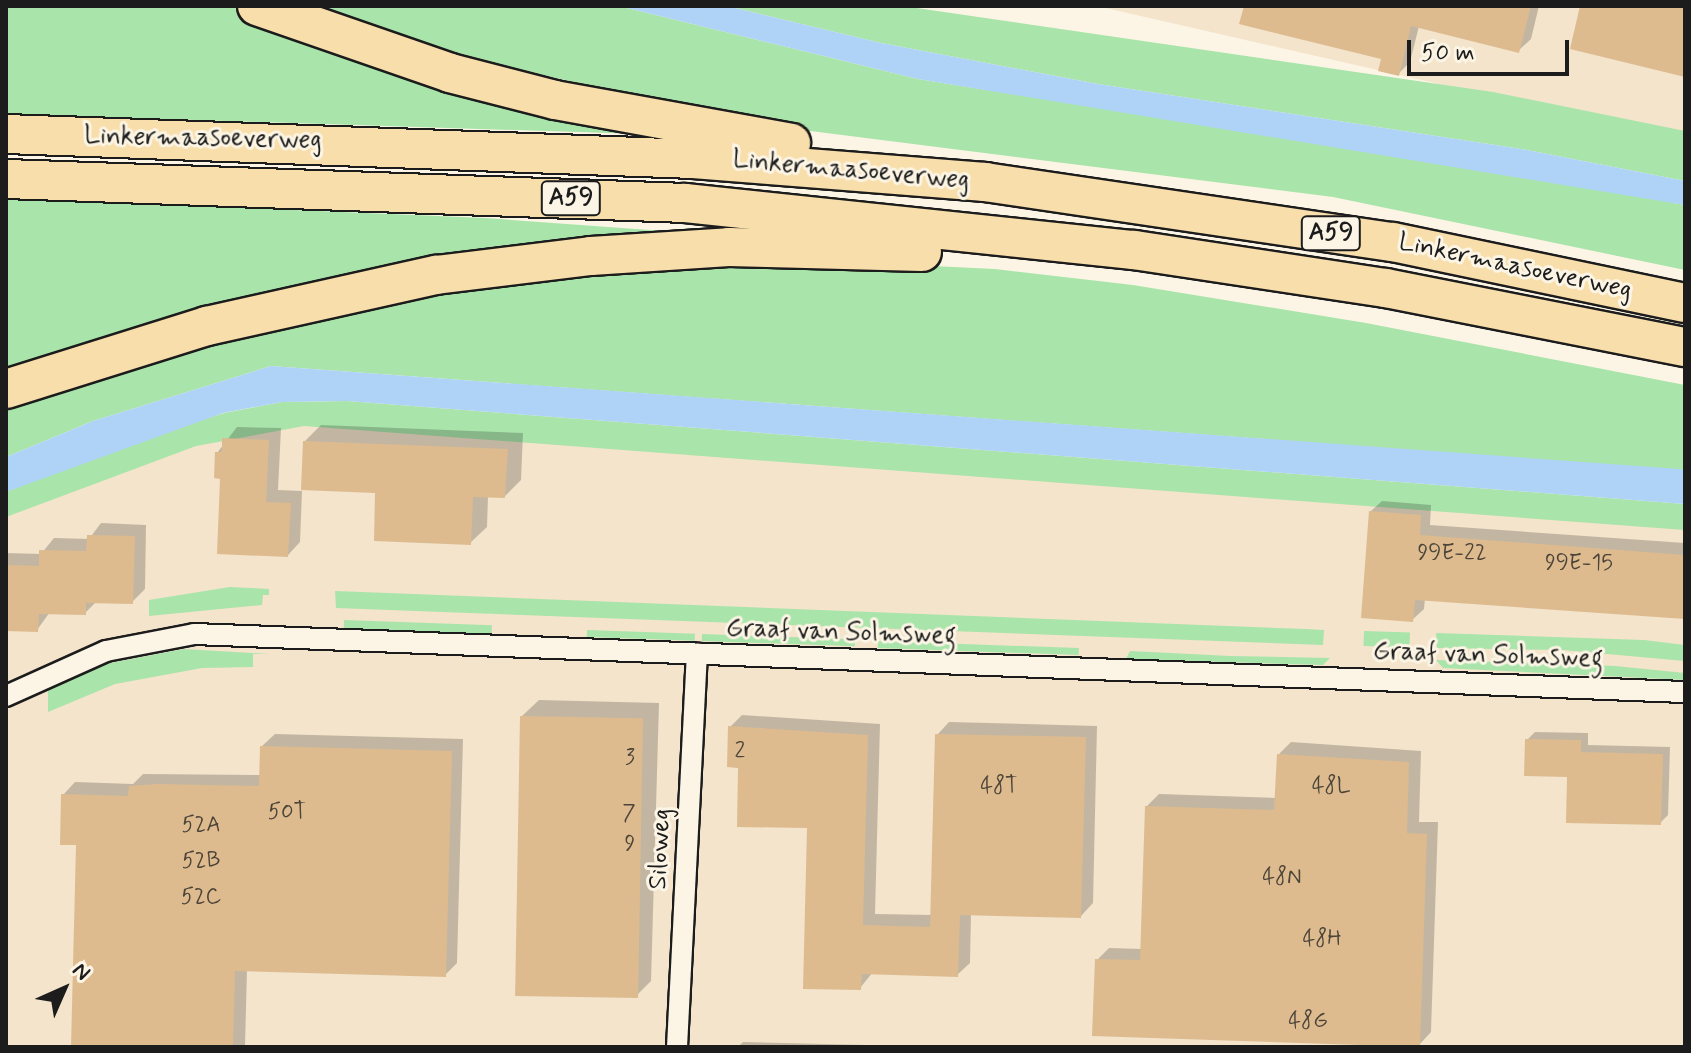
<!DOCTYPE html>
<html>
<head>
<meta charset="utf-8">
<style>
	body { margin:0 }
	#map { position:relative; width:1691px; height:1053px; overflow:hidden; background:#fcf5e5; font-family:Mynerve,sans-serif }
	div>[style] { position:absolute }
	[style*='--x'] { left:calc(var(--x)*1px); top:calc(var(--y)*1px); width:calc(var(--w)*1px); rotate:calc(var(--a)*1deg) }
	.built>* { inset:0; background:#f3e4cb }
	.green>* { inset:0; background:#a9e4aa; transform-origin:0 0 }
	.water>* { inset:0; background:#aed3f7 }
	.shadow>* { inset:0; background:#0003 }
	.building>* { inset:0; background:#ddbb8f; transform-origin:0 0 }
	.roads { filter:drop-shadow(2px 0 #1c1c1c) drop-shadow(-2px 0 #1c1c1c) drop-shadow(0 2px #1c1c1c) drop-shadow(0 -2px #1c1c1c) }
	.street>* { height:20px; margin:-10px; padding:0 10px; transform-origin:10px; border-radius:10px; background:#fcf5e5 }
	.highway>* { height:38px; margin:-19px; padding:0 19px; transform-origin:19px; border-radius:19px; background:#f8deab }
	span { translate:-50% -50%; white-space:nowrap; text-align:center; line-height:1.15; -webkit-text-stroke:6px #fcf5e5; paint-order:stroke }
	.number-label { font-size:22px; color:#4c4439 }
	.number-label span { -webkit-text-stroke-width:0 }
	.shield-label span { padding:2px 6px; background:#fcf5e5; border:2px solid; border-radius:6px; -webkit-text-stroke-width:0 }
	.shield-label { font-size:24px; color:#1c1c1c; font-weight:700 }
	.street-label { font-size:26px; color:#1c1c1c }
	.frame { position:absolute; inset:0; border:8px solid #1c1c1c; pointer-events:none }
	.north { position:absolute; left:24px; top:949px; width:80px; height:80px; -webkit-text-stroke:6px #fcf5e5; paint-order:stroke; rotate:45deg; font-size:22px; font-weight:700; line-height:32px; text-align:center; color:#1c1c1c }
	.north::after { content:''; display:block; margin:auto; width:28px; height:36px; background:#1c1c1c; clip-path:polygon(50% 0,100% 100%,50% 72%,0 100%) }
	.scale { position:absolute; left:1407px; top:40px; width:162px; height:36px; box-sizing:border-box; border:4px solid #1c1c1c; border-top:0; padding-left:10px; font-size:24px; line-height:28px; white-space:nowrap; color:#1c1c1c; -webkit-text-stroke:6px #fcf5e5; paint-order:stroke }
</style>
</head>
<body>
<div id="map">
	<div class="built">
		<div style="clip-path:polygon(1097px 6px,1685px 6px,1685px 140px)"></div>
		<div style="clip-path:polygon(283px 414px,1685px 517px,1685px 1047px,6px 1047px,6px 508px)"></div>
	</div>
	<div class="green">
		<div style="clip-path:polygon(6px 6px,234px 6px,340px 45px,703px 136px,6px 114px)"></div>
		<div style="clip-path:polygon(304px 6px,619px 6px,918px 79px,1571px 183px,1685px 205px,1685px 270px,1333px 197px,763px 125px,437px 51px)"></div>
		<div style="clip-path:polygon(727px 6px,903px 6px,1493px 92px,1685px 131px,1685px 181px,1527px 150px,1098px 84px,881px 43px)"></div>
		<div style="clip-path:polygon(6px 198px,485px 218px,788px 240px,664px 244px,6px 377px)"></div>
		<div style="clip-path:polygon(828px 261px,995px 269px,1133px 285px,1366px 323px,1685px 385px,1685px 470px,271px 366px,93px 421px,6px 457px,6px 403px,384px 299px,573px 274px)"></div>
		<div style="clip-path:polygon(347px 401px,1685px 504px,1685px 530px,304px 426px,196px 446px,6px 517px,6px 492px,116px 447px,224px 413px,282px 402px)"></div>
		<div style="clip-path:polygon(230px 587px,269px 589px,269px 595px,263px 595px,262px 605px,149px 616px,149px 600px)"></div>
		<div style="clip-path:polygon(335px 591px,1305px 629px,1324px 630px,1323px 645px,336px 608px)"></div>
		<div style="left:344px;top:620px;width:148px;height:9px;rotate:2deg"></div>
		<div style="left:587px;top:630px;width:108px;height:7px;rotate:2deg"></div>
		<div style="left:1364px;top:631px;width:46px;height:15px;rotate:2deg"></div>
		<div style="clip-path:polygon(1436px 633px,1644px 640px,1685px 645px,1685px 661px,1563px 650px,1437px 648px)"></div>
		<div style="left:702px;top:634px;width:153px;height:7px;rotate:2deg"></div>
		<div style="left:878px;top:641px;width:201px;height:7px;rotate:2deg"></div>
		<div style="clip-path:polygon(184px 649px,269px 654px,253px 654px,253px 667px,202px 668px,115px 684px,48px 712px,48px 685px,100px 665px)"></div>
		<div style="clip-path:polygon(1130px 651px,1230px 656px,1330px 658px,1323px 665px,1126px 659px)"></div>
		<div style="clip-path:polygon(1436px 660px,1615px 666px,1685px 673px,1685px 680px,1443px 668px)"></div>
	</div>
	<div class="water">
		<div style="clip-path:polygon(619px 6px,727px 6px,881px 43px,1098px 84px,1527px 150px,1685px 181px,1685px 205px,918px 79px)"></div>
		<div style="clip-path:polygon(271px 366px,1679px 469px,1685px 470px,1685px 504px,347px 401px,282px 402px,223px 413px,6px 492px,6px 457px,93px 421px)"></div>
	</div>
	<div class="shadow">
		<div style="clip-path:polygon(1246px 6px,1539px 6px,1531px 39px,1518px 51px,1419px 26px,1410px 62px,1398px 74px,1384px 57px)"></div>
		<div style="clip-path:polygon(321px 425px,523px 433px,521px 480px,505px 496px,488px 496px,487px 527px,470px 543px,377px 491px,305px 441px)"></div>
		<div style="clip-path:polygon(237px 427px,281px 428px,278px 490px,302px 491px,300px 542px,288px 555px,222px 477px,217px 453px)"></div>
		<div style="clip-path:polygon(1382px 501px,1431px 505px,1430px 525px,1685px 543px,1685px 618px,1425px 598px,1424px 609px,1412px 620px,1370px 512px)"></div>
		<div style="clip-path:polygon(101px 523px,146px 525px,145px 589px,132px 602px,97px 601px,85px 613px,50px 612px,37px 630px,6px 629px,6px 553px,41px 554px,54px 538px,89px 539px)"></div>
		<div style="clip-path:polygon(539px 700px,659px 703px,651px 981px,635px 997px,522px 716px)"></div>
		<div style="clip-path:polygon(742px 715px,880px 724px,875px 914px,933px 915px,937px 735px,949px 722px,1097px 726px,1093px 903px,1081px 916px,971px 913px,970px 963px,957px 975px,873px 972px,860px 988px,809px 826px,741px 766px,730px 727px)"></div>
		<div style="clip-path:polygon(1535px 732px,1588px 733px,1588px 745px,1670px 747px,1668px 815px,1660px 823px,1569px 775px,1527px 740px)"></div>
		<div style="clip-path:polygon(275px 734px,463px 739px,457px 963px,445px 975px,247px 970px,245px 1047px,73px 1047px,78px 843px,63px 795px,75px 782px,133px 784px,143px 774px,262px 775px,262px 746px)"></div>
		<div style="clip-path:polygon(1291px 742px,1421px 751px,1419px 822px,1438px 822px,1431px 1032px,1419px 1045px,1097px 960px,1109px 948px,1142px 949px,1146px 807px,1159px 794px,1276px 798px,1279px 754px)"></div>
		<div style="clip-path:polygon(743px 1042px,952px 1047px,738px 1047px)"></div>
	</div>
	<div class="building">
		<div style="clip-path:polygon(1244px 6px,1531px 6px,1519px 53px,1411px 26px,1399px 76px,1378px 71px,1381px 59px,1239px 24px)"></div>
		<div style="clip-path:polygon(1580px 6px,1685px 6px,1685px 77px,1570px 49px)"></div>
		<div style="clip-path:polygon(222px 438px,269px 440px,266px 502px,291px 503px,288px 557px,217px 554px,220px 479px,214px 478px,215px 452px,222px 452px)"></div>
		<div style="clip-path:polygon(303px 441px,508px 449px,505px 498px,473px 497px,471px 545px,374px 541px,375px 493px,301px 490px)"></div>
		<div style="clip-path:polygon(1369px 511px,1421px 515px,1420px 535px,1685px 555px,1685px 619px,1415px 600px,1413px 622px,1361px 618px)"></div>
		<div style="clip-path:polygon(87px 535px,135px 536px,133px 604px,86px 603px,86px 615px,39px 614px,38px 632px,6px 631px,6px 565px,39px 566px,39px 550px,86px 551px)"></div>
		<div style="left:520px;top:716px;width:123px;height:280px;rotate:1deg"></div>
		<div style="clip-path:polygon(728px 726px,868px 735px,863px 925px,930px 927px,935px 734px,1086px 737px,1081px 918px,960px 915px,958px 977px,862px 974px,861px 990px,803px 989px,807px 828px,737px 827px,738px 768px,727px 767px)"></div>
		<div style="clip-path:polygon(1525px 739px,1581px 740px,1581px 752px,1663px 754px,1661px 825px,1566px 823px,1567px 777px,1524px 776px)"></div>
		<div style="clip-path:polygon(260px 746px,452px 751px,446px 977px,235px 971px,233px 1047px,71px 1047px,76px 845px,60px 845px,61px 794px,128px 796px,129px 786px,158px 784px,259px 786px)"></div>
		<div style="clip-path:polygon(1277px 754px,1409px 762px,1407px 833px,1427px 834px,1420px 1047px,1092px 1036px,1095px 959px,1140px 960px,1145px 806px,1274px 810px)"></div>
	</div>
	<div class="roads">
		<div class="street">
			<div style="--x:6;--y:696;--w:110;--a:-24.2"></div>
			<div style="--x:106;--y:651;--w:90;--a:-10.9"></div>
			<div style="--x:194;--y:634;--w:1492;--a:2.23"></div>
			<div style="--x:677;--y:1047;--w:394;--a:-87.1"></div>
		</div>
		<div class="highway">
			<div style="--x:257;--y:6;--w:204;--a:19.1"></div>
			<div style="--x:450;--y:73;--w:108;--a:14.4"></div>
			<div style="--x:555;--y:100;--w:240;--a:10.3"></div>
			<div style="--x:6;--y:134;--w:687;--a:2.08"></div>
			<div style="--x:693;--y:159;--w:293;--a:4.5"></div>
			<div style="--x:985;--y:182;--w:412;--a:8.4"></div>
			<div style="--x:1393;--y:242;--w:298;--a:11.8"></div>
			<div style="--x:6;--y:179;--w:679;--a:2.02"></div>
			<div style="--x:685;--y:203;--w:451;--a:6"></div>
			<div style="--x:1134;--y:250;--w:255;--a:8.6"></div>
			<div style="--x:1386;--y:288;--w:305;--a:11.2"></div>
			<div style="--x:6;--y:389;--w:211;--a:-17.4"></div>
			<div style="--x:207;--y:326;--w:235;--a:-12.6"></div>
			<div style="--x:436;--y:275;--w:156;--a:-7"></div>
			<div style="--x:591;--y:256;--w:138;--a:-3.7"></div>
			<div style="--x:729;--y:247;--w:193;--a:1.5"></div>
		</div>
	</div>
	<div class="number-label">
		<span style="left:1452px;top:554px">99E-22</span>
		<span style="left:1579px;top:564px">99E-15</span>
		<span style="left:740px;top:752px">2</span>
		<span style="left:630px;top:759px">3</span>
		<span style="left:999px;top:787px">48T</span>
		<span style="left:1331px;top:787px">48L</span>
		<span style="left:287px;top:813px">50T</span>
		<span style="left:629px;top:815px">7</span>
		<span style="left:201px;top:826px">52A</span>
		<span style="left:630px;top:845px">9</span>
		<span style="left:201px;top:862px">52B</span>
		<span style="left:1282px;top:878px">48N</span>
		<span style="left:201px;top:898px">52C</span>
		<span style="left:1322px;top:940px">48H</span>
		<span style="left:1308px;top:1022px">48G</span>
	</div>
	<div class="shield-label">
		<span style="left:571px;top:198px">A59</span>
		<span style="left:1331px;top:233px">A59</span>
	</div>
	<div class="street-label">
		<span style="left:203px;top:139px;rotate:1deg">Linkermaasoeverweg</span>
		<span style="left:851px;top:171px;rotate:5deg">Linkermaasoeverweg</span>
		<span style="left:1515px;top:267px;rotate:12deg">Linkermaasoeverweg</span>
		<span style="left:841px;top:633px;rotate:2deg">Graaf van Solmsweg</span>
		<span style="left:1488px;top:656px;rotate:2deg">Graaf van Solmsweg</span>
		<span style="left:661px;top:849px;rotate:-87deg">Siloweg</span>
	</div>
	<div class="frame"></div>
	<div class="north">N</div>
	<div class="scale">50 m</div>
</div>
</body>
</html>
